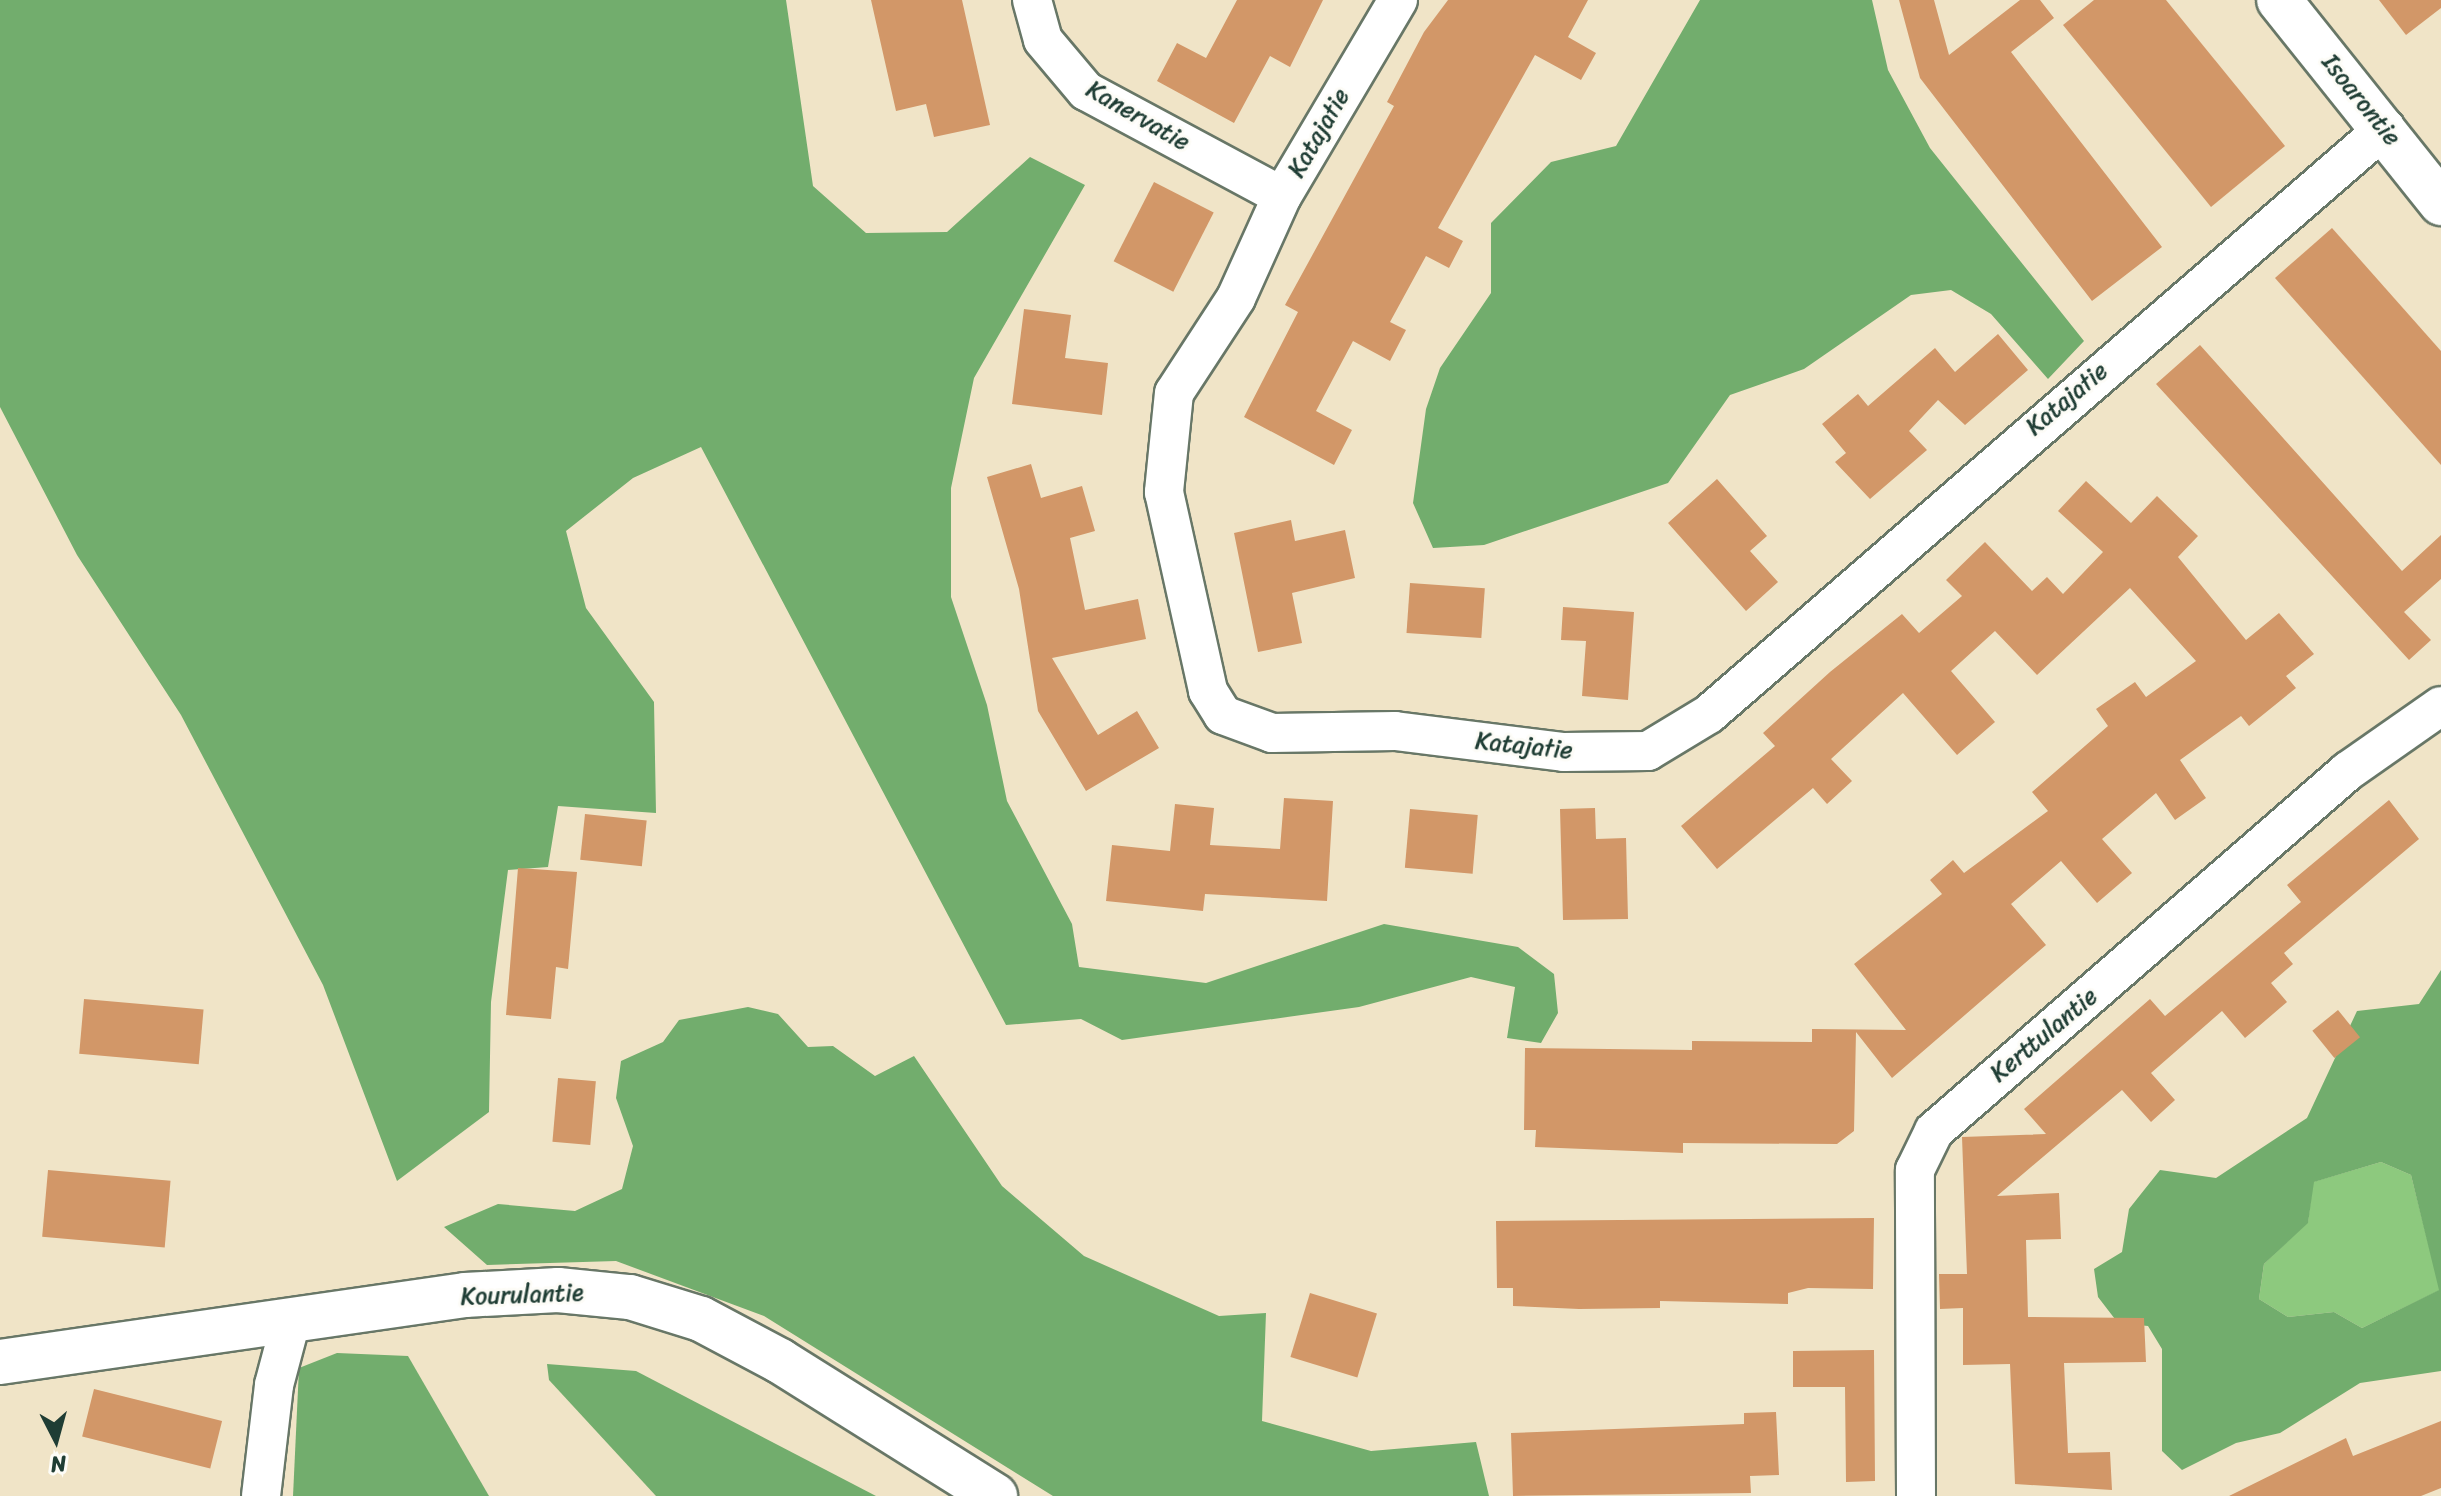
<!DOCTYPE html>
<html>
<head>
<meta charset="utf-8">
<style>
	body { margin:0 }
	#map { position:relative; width:2441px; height:1496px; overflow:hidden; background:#f0e4c7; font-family:Sriracha,sans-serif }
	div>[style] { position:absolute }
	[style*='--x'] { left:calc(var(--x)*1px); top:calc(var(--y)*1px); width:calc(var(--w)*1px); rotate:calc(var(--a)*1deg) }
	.green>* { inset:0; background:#8dc97e }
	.forest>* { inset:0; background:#72ad6d }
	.building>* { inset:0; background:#d29768; transform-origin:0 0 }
	.roads { filter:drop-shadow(2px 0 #687767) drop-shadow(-2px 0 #687767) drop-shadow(0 2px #687767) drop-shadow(0 -2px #687767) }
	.minor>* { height:38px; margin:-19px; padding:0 19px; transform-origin:19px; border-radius:19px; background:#fff }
	.tertiary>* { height:44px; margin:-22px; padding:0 22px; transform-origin:22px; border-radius:22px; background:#fff }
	span { translate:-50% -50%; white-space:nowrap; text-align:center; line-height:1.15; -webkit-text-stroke:6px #fdfcf7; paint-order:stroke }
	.street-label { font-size:24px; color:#1f3d34 }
	.north { position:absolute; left:16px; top:1400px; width:80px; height:80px; -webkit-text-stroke:6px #fdfcf7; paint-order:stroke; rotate:174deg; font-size:22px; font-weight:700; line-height:32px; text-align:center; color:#1f3d34 }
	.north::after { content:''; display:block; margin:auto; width:28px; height:36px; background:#1f3d34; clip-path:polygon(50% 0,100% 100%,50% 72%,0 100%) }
</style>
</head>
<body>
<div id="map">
	<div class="green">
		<div style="clip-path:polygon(2381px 1162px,2411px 1175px,2440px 1290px,2362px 1328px,2334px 1312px,2288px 1317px,2259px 1299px,2264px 1264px,2308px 1222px,2313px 1182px)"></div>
	</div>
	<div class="forest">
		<div style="clip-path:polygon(0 0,786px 0,813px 186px,866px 233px,947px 232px,1030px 157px,1085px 185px,974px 378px,951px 488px,951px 597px,987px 705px,1007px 801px,1072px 924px,1079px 967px,1206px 983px,1384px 924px,1518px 947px,1554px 974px,1558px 1013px,1541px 1043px,1507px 1038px,1515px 987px,1471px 977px,1359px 1007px,1122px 1040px,1081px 1019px,1006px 1025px,701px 447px,633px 478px,566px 531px,586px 608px,654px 702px,656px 813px,558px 806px,548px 867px,508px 870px,491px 1002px,489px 1112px,397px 1181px,323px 985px,181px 715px,77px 555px,0 407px)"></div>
		<div style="clip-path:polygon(1700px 0,1872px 0,1888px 70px,1930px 148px,2084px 341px,2048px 379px,1991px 314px,1951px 290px,1911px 295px,1804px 369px,1730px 395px,1668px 483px,1484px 545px,1433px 548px,1413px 503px,1426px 409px,1440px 368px,1491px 293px,1491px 223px,1551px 162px,1616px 146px)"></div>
		<div style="clip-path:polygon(evenodd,2441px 970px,2441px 1371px,2360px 1383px,2280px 1433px,2236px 1443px,2182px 1470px,2162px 1451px,2162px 1349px,2148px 1326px,2118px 1323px,2098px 1297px,2094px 1269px,2122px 1252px,2129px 1209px,2160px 1170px,2216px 1178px,2307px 1118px,2357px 1011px,2419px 1004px,2441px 970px,2381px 1162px,2411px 1175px,2439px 1290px,2362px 1328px,2334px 1312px,2288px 1317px,2259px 1299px,2264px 1264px,2308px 1223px,2314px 1182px,2381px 1162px)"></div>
		<div style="clip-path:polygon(748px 1007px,778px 1014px,808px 1047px,833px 1046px,875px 1076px,914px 1056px,1002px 1186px,1084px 1256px,1219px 1316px,1266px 1313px,1262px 1421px,1371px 1451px,1476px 1442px,1489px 1496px,1053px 1496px,764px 1316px,616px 1261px,487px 1265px,444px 1227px,498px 1204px,575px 1211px,622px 1189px,633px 1146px,616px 1098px,621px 1061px,663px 1042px,679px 1020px)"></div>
		<div style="clip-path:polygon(337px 1353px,408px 1356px,489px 1496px,293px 1496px,299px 1368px)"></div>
		<div style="clip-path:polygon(547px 1364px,636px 1371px,876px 1496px,656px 1496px,549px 1380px)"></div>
	</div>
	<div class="building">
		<div style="clip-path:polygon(871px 0,962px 0,990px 125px,934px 137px,926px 104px,896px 111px)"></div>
		<div style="clip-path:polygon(1237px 0,1323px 0,1290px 67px,1270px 56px,1234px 123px,1157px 81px,1177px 43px,1206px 58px)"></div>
		<div style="clip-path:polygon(1448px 0,1588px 0,1568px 37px,1596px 53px,1581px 80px,1535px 55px,1438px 228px,1463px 241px,1449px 268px,1426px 256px,1390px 322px,1406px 330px,1390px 361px,1353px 341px,1316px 411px,1352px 430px,1334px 465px,1244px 417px,1298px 312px,1285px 305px,1394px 106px,1387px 102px,1424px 32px)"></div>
		<div style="clip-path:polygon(1899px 0,1934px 0,1949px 55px,2020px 0,2040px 0,2054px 18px,2011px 52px,2162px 247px,2092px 301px,1920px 78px)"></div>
		<div style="clip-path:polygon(2094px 0,2166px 0,2285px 146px,2211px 207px,2063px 25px)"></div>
		<div style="clip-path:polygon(2379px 0,2441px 0,2441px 8px,2406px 35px)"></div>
		<div style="left:1154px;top:182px;width:67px;height:89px;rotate:27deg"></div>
		<div style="clip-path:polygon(2332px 228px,2441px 351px,2441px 465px,2275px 278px)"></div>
		<div style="clip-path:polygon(1024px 309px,1071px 315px,1065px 358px,1108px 363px,1102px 415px,1012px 404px)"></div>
		<div style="clip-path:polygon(1998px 334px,2028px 370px,1965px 425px,1938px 400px,1909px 431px,1927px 450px,1870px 499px,1835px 462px,1846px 453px,1822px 424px,1858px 394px,1868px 406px,1935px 348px,1955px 372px)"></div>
		<div style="clip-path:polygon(2200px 345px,2402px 571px,2441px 535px,2441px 579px,2404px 612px,2431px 640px,2409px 660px,2156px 384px)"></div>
		<div style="clip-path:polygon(1031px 464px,1041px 498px,1082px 486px,1095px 531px,1070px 538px,1085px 610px,1138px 599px,1146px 639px,1052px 658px,1098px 735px,1137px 711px,1159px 748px,1086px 791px,1038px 711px,1019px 589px,987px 477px)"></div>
		<div style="clip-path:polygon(1717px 479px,1767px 536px,1750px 551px,1778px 582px,1746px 611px,1668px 523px)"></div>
		<div style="clip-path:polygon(2086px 481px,2131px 523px,2157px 496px,2198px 536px,2178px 557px,2246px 640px,2279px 613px,2314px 654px,2286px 676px,2296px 688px,2249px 726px,2241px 716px,2180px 760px,2206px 798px,2175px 820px,2156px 793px,2102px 839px,2132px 873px,2097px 903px,2061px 861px,2011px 904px,2046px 945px,1892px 1078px,1856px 1032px,1854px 1131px,1837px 1144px,1683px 1143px,1683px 1153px,1535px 1147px,1536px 1130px,1524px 1130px,1525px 1048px,1692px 1050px,1692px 1041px,1812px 1042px,1812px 1029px,1906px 1030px,1854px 964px,1942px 894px,1930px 880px,1953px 860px,1964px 873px,2048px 811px,2032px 792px,2108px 726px,2096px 709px,2135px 682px,2146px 697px,2196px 661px,2130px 588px,2037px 675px,1995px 631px,1951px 671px,1995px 722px,1957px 755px,1903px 693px,1831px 759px,1852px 781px,1827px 804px,1813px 788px,1717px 869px,1681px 826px,1775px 746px,1763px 733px,1830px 672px,1902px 614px,1919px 633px,1962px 596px,1946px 580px,1985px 542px,2032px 591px,2047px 577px,2063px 594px,2103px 552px,2058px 511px)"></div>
		<div style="clip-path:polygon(1291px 520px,1295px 541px,1345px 530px,1355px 578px,1292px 593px,1302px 643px,1258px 652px,1234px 533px)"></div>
		<div style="left:1410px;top:583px;width:75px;height:50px;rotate:4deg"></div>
		<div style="clip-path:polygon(1563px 607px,1634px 612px,1628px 700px,1582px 696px,1586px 641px,1561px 640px)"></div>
		<div style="clip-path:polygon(1284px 798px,1333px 801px,1327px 901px,1205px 894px,1203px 911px,1106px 901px,1112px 845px,1170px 851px,1175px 804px,1214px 808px,1210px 845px,1280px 849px)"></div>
		<div style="clip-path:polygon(2389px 800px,2419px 839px,2284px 953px,2293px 964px,2271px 983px,2287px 1002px,2245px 1038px,2222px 1011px,2151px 1073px,2175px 1100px,2151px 1122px,2122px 1090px,1997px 1196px,2059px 1193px,2061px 1239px,2026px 1240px,2028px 1317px,2144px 1318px,2146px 1362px,2064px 1363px,2068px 1453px,2110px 1452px,2112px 1490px,2015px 1484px,2010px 1364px,1963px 1365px,1963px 1308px,1940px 1309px,1939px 1274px,1967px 1274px,1962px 1137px,2046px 1134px,2024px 1109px,2150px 999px,2165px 1016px,2301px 902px,2287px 885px)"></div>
		<div style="clip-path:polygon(1595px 808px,1596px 839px,1626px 838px,1628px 919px,1563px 920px,1560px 809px)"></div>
		<div style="left:1410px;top:809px;width:68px;height:59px;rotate:5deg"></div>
		<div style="left:585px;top:814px;width:62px;height:46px;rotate:6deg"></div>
		<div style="clip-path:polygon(518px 868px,577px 872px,568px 969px,556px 967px,551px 1019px,506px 1015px)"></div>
		<div style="left:84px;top:999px;width:120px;height:55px;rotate:5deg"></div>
		<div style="left:2338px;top:1010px;width:35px;height:33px;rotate:51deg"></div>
		<div style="left:558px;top:1078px;width:38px;height:64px;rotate:5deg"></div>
		<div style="left:48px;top:1170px;width:123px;height:67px;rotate:5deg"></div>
		<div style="clip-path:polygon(1874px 1218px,1873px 1289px,1808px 1288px,1788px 1293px,1788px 1304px,1660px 1301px,1660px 1308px,1579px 1309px,1513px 1306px,1513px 1288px,1497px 1288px,1496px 1221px)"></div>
		<div style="left:1310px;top:1293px;width:70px;height:67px;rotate:17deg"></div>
		<div style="clip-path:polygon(1874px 1350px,1875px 1481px,1846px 1482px,1845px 1387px,1793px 1387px,1793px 1351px)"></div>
		<div style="left:94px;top:1389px;width:132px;height:49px;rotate:14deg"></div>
		<div style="clip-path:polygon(1776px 1412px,1779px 1475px,1750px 1476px,1751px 1493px,1513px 1496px,1511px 1433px,1744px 1424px,1744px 1413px)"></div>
		<div style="clip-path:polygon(2441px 1421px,2441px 1488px,2421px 1496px,2229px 1496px,2346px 1438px,2353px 1456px)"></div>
	</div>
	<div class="roads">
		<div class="minor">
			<div style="--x:1032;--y:0;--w:41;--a:74.6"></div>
			<div style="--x:1043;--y:40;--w:67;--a:49.9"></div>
			<div style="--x:1086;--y:91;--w:222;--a:28.2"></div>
			<div style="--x:1398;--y:0;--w:228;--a:120.6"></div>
			<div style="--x:1282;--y:196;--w:112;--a:114.3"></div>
			<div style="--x:1236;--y:298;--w:113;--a:123.1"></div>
			<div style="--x:1174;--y:393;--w:100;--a:95.8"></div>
			<div style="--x:1164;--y:492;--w:204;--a:77.5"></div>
			<div style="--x:1208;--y:691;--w:28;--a:58"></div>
			<div style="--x:1223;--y:715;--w:52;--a:20.2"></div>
			<div style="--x:1272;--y:733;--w:123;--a:-0.9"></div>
			<div style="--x:1395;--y:731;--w:170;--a:7.1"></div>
			<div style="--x:1564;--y:752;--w:84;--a:-0.7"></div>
			<div style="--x:1648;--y:751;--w:71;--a:-31.2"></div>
			<div style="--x:1709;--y:714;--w:895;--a:-40.92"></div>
			<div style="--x:261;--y:1496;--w:112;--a:-83.3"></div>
			<div style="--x:274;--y:1385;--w:66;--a:-75.1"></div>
			<div style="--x:1916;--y:1496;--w:326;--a:-90.2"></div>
			<div style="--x:1915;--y:1170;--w:43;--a:-64"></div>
			<div style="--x:1934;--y:1131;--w:549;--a:-41.01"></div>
			<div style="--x:2348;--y:771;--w:113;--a:-35"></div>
		</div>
		<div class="tertiary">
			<div style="--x:2279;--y:0;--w:260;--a:51.4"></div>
			<div style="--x:0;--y:1362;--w:470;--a:-8.2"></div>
			<div style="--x:465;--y:1295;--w:93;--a:-3.1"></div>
			<div style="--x:558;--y:1290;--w:72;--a:5.6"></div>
			<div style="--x:630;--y:1297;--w:74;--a:17.2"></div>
			<div style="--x:701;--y:1319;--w:89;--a:28"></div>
			<div style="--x:780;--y:1361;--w:254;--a:32.1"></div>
		</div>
	</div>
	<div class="street-label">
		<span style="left:2361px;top:100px;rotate:51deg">Isoarontie</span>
		<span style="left:1138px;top:116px;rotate:30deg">Kanervatie</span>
		<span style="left:1319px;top:133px;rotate:-60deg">Katajatie</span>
		<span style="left:2067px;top:399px;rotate:-40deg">Katajatie</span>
		<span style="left:1524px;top:746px;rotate:6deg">Katajatie</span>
		<span style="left:2044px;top:1035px;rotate:-40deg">Kerttulantie</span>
		<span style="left:522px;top:1295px;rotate:-2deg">Kourulantie</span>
	</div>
	<div class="north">N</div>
</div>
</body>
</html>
